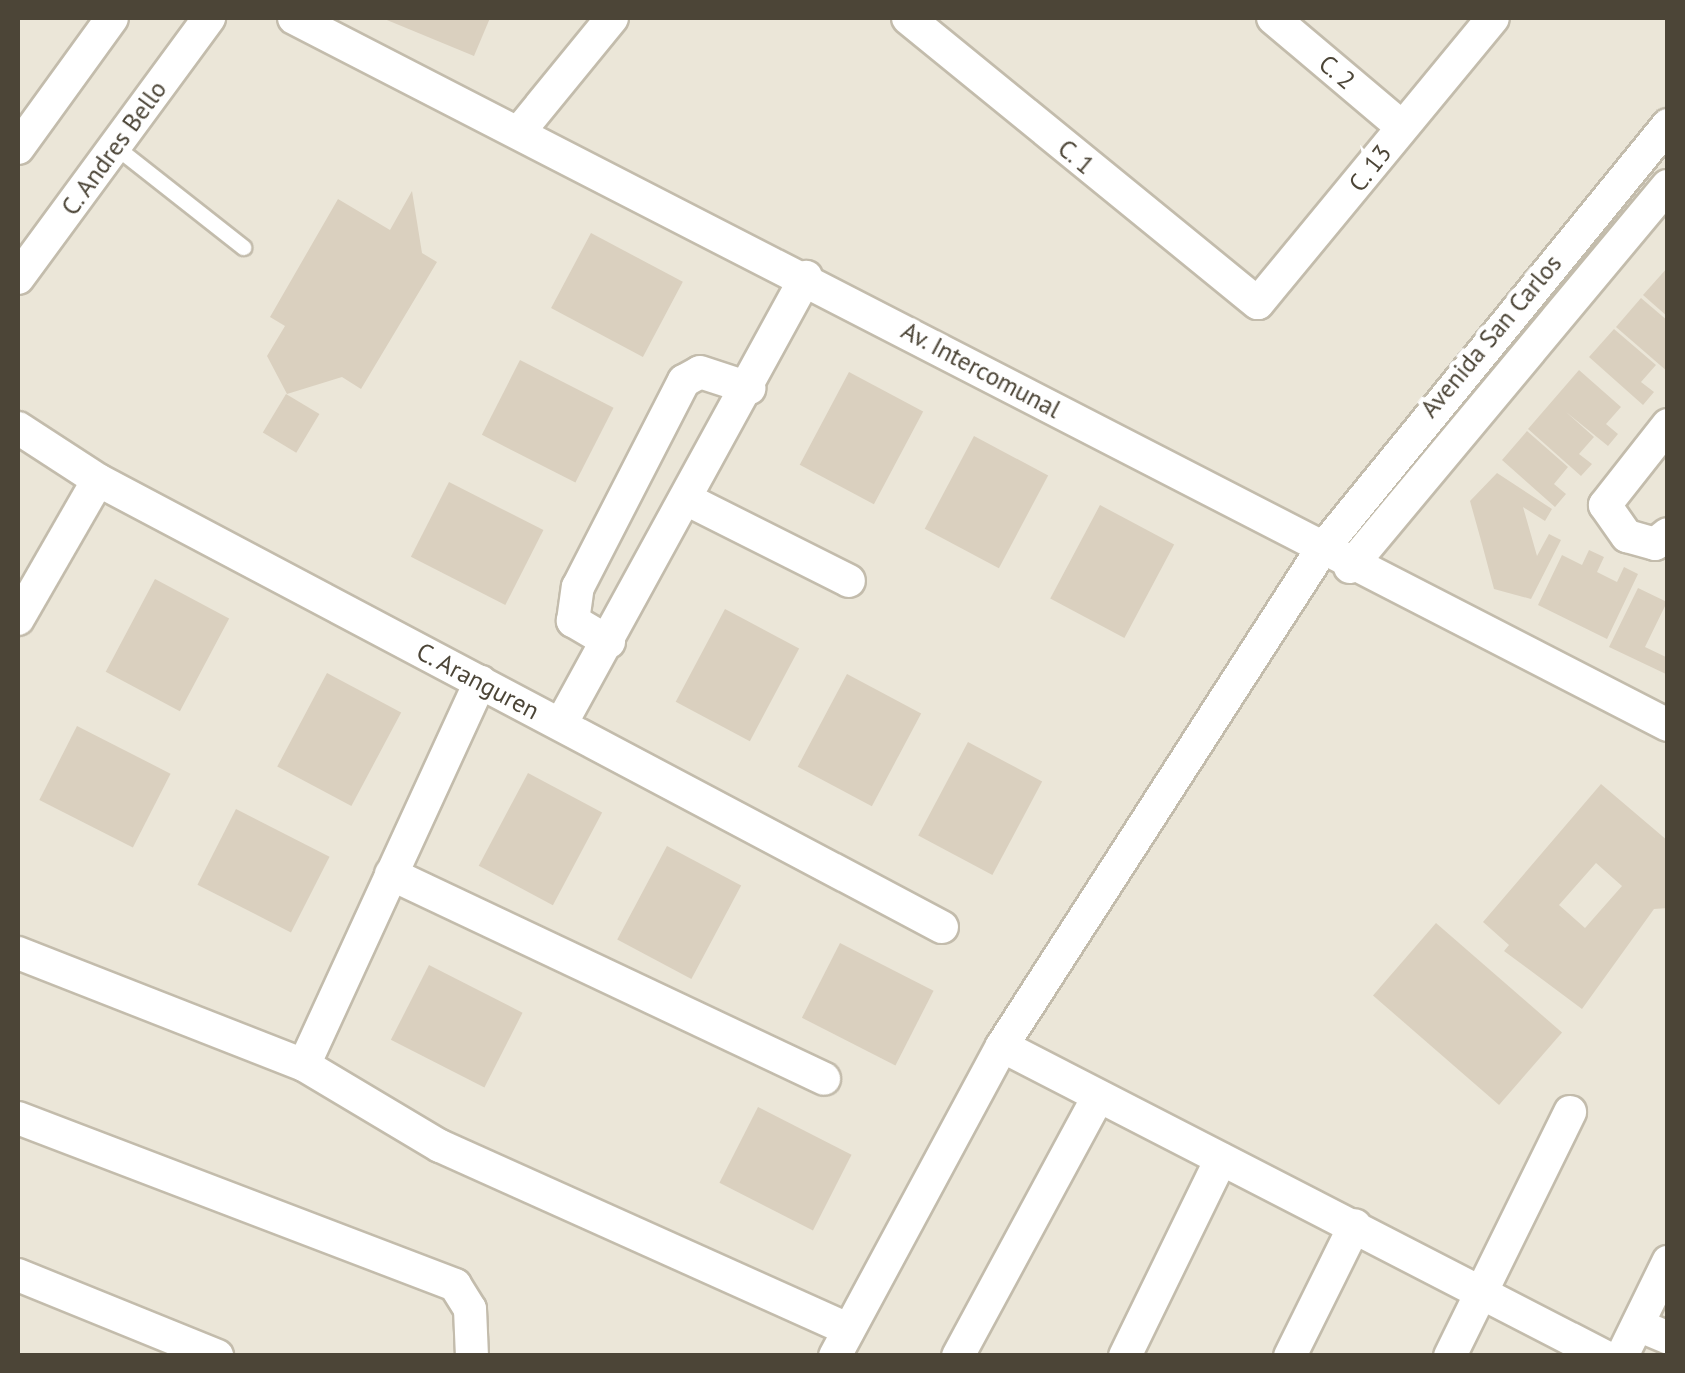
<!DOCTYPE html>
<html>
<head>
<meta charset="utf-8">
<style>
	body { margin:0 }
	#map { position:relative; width:1685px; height:1373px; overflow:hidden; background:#f7f3eb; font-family:"PT Sans",sans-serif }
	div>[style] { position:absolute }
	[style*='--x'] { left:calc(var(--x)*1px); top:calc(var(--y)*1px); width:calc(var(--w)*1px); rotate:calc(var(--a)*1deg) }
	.residential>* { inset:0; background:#ebe6d8; transform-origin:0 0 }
	.building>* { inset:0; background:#dad0bf; transform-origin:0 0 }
	.roads { filter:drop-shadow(2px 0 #c3bcac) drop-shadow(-2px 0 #c3bcac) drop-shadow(0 2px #c3bcac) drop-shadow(0 -2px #c3bcac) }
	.service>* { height:15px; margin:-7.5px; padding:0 7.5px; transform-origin:7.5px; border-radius:7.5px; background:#fff }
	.minor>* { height:32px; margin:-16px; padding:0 16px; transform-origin:16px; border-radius:16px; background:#fff }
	span { translate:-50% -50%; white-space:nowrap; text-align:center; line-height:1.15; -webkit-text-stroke:9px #fff; paint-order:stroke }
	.street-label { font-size:25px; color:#4c4537 }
	.frame { position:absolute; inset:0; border:20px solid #4c4537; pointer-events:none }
</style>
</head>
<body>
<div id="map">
	<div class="residential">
		<div style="left:18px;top:18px;width:1649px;height:1337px"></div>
	</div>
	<div class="building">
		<div style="clip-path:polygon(382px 18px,490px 18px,474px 56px)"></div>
		<div style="clip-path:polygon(412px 191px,422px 253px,437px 262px,361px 389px,342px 377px,287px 394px,267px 356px,285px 326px,270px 317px,338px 199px,390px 230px)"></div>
		<div style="left:591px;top:233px;width:104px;height:85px;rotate:28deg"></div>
		<div style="clip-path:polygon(1668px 267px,1668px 317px,1643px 295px)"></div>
		<div style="clip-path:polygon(1641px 298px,1668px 321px,1668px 372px,1616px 327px)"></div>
		<div style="clip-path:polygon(1614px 329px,1656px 365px,1641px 382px,1654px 392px,1643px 405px,1589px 357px)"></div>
		<div style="left:520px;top:360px;width:105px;height:84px;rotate:27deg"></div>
		<div style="clip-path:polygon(1579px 370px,1621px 407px,1606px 424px,1618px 434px,1608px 446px,1566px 412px,1594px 437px,1579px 454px,1592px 464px,1581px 476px,1528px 429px)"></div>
		<div style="left:849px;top:372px;width:84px;height:105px;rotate:28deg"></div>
		<div style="left:286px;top:394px;width:39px;height:45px;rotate:31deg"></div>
		<div style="clip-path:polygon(1527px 431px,1568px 467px,1554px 484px,1566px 494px,1555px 507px,1502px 460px)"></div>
		<div style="left:974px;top:436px;width:84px;height:105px;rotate:28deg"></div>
		<div style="clip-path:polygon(1497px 473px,1552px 509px,1545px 521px,1523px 507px,1537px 556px,1549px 534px,1561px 540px,1531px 599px,1494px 589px,1482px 544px,1470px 501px)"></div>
		<div style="left:449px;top:482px;width:106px;height:84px;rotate:27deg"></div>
		<div style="left:1100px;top:505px;width:84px;height:106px;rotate:28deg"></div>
		<div style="clip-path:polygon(1589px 550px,1604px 557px,1597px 572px,1617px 582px,1624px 567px,1638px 574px,1607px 639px,1538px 605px,1562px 555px,1582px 565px)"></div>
		<div style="left:155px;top:579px;width:84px;height:105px;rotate:28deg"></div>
		<div style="clip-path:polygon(1638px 588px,1667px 602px,1645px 647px,1668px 658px,1668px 675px,1609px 647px)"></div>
		<div style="left:725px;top:609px;width:84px;height:105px;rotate:28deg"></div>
		<div style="left:327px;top:673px;width:84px;height:106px;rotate:28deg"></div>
		<div style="left:847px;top:674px;width:84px;height:105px;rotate:28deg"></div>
		<div style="left:77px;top:726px;width:105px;height:83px;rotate:27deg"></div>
		<div style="left:968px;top:742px;width:84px;height:106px;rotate:28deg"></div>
		<div style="left:528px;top:773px;width:84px;height:105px;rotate:28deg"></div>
		<div style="clip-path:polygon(evenodd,1601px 784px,1668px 841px,1668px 908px,1654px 909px,1582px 1009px,1504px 951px,1509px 945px,1483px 922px,1601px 784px,1596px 863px,1622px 886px,1585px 928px,1559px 905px,1596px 863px)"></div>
		<div style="left:236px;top:809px;width:105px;height:85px;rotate:27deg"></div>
		<div style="left:667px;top:846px;width:84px;height:106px;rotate:28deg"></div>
		<div style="left:1436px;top:923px;width:167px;height:96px;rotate:41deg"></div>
		<div style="left:840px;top:943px;width:105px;height:84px;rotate:27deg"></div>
		<div style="left:429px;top:965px;width:105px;height:84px;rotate:27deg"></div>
		<div style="left:758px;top:1107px;width:105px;height:85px;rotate:27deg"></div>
	</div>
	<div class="roads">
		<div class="service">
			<div style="--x:116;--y:147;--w:162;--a:38.2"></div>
		</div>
		<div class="minor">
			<div style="--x:294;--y:18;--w:1545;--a:27.23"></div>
			<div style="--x:908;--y:18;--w:451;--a:39.2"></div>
			<div style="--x:1258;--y:303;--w:369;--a:-50.5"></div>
			<div style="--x:1273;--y:18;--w:169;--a:40.2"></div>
			<div style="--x:519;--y:132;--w:147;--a:-50.8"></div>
			<div style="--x:18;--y:148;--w:160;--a:-54.1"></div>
			<div style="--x:18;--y:278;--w:323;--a:-53.7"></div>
			<div style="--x:1668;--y:425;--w:102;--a:128.2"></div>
			<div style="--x:1605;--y:505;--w:38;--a:55"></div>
			<div style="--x:1627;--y:536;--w:29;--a:16"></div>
			<div style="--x:1655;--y:544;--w:16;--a:-38"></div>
			<div style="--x:18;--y:428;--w:95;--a:33"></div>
			<div style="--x:98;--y:480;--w:955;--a:27.91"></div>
			<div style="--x:688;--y:500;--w:180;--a:26.7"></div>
			<div style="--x:1350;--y:567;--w:496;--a:-50.2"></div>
			<div style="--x:18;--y:619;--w:160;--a:-60.1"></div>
			<div style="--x:609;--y:642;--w:42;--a:-149.7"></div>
			<div style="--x:573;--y:621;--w:34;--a:-82"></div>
			<div style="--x:578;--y:587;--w:232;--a:-62.8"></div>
			<div style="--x:684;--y:381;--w:18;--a:-29"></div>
			<div style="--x:700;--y:372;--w:52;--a:18.1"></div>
			<div style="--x:561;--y:724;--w:510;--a:-61.27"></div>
			<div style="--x:391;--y:874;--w:479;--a:25.3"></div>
			<div style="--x:18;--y:953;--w:307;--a:21.4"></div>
			<div style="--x:304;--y:1065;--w:158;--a:30.8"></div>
			<div style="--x:440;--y:1146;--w:448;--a:24.2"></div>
			<div style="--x:1002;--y:1046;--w:677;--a:27.25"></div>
			<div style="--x:304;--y:1065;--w:422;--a:-65.3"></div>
			<div style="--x:18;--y:1118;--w:468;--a:20.9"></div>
			<div style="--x:455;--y:1285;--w:28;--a:58"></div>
			<div style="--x:470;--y:1309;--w:47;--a:87.6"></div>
			<div style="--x:18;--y:1275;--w:215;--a:22.1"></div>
			<div style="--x:1638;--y:1325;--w:33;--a:23"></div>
			<div style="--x:835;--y:1356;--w:352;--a:-61.7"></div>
			<div style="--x:1002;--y:1046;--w:588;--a:-57.23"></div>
			<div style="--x:1320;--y:552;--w:551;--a:-50.82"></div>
			<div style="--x:958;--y:1356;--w:292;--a:-61.6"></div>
			<div style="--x:1125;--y:1356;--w:219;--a:-64"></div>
			<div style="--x:1290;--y:1356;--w:146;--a:-63.6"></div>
			<div style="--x:1450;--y:1356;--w:272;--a:-63.8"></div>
			<div style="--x:1622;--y:1356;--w:105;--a:-63.9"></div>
		</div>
	</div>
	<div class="street-label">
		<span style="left:1337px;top:72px;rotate:40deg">C. 2</span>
		<span style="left:114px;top:148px;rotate:-54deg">C. Andres Bello</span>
		<span style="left:1076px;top:157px;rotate:40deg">C. 1</span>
		<span style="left:1370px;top:168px;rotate:-52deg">C. 13</span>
		<span style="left:1491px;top:336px;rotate:-50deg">Avenida San Carlos</span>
		<span style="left:981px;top:370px;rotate:28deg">Av. Intercomunal</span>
		<span style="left:478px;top:681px;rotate:28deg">C. Aranguren</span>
	</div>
	<div class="frame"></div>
</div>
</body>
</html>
